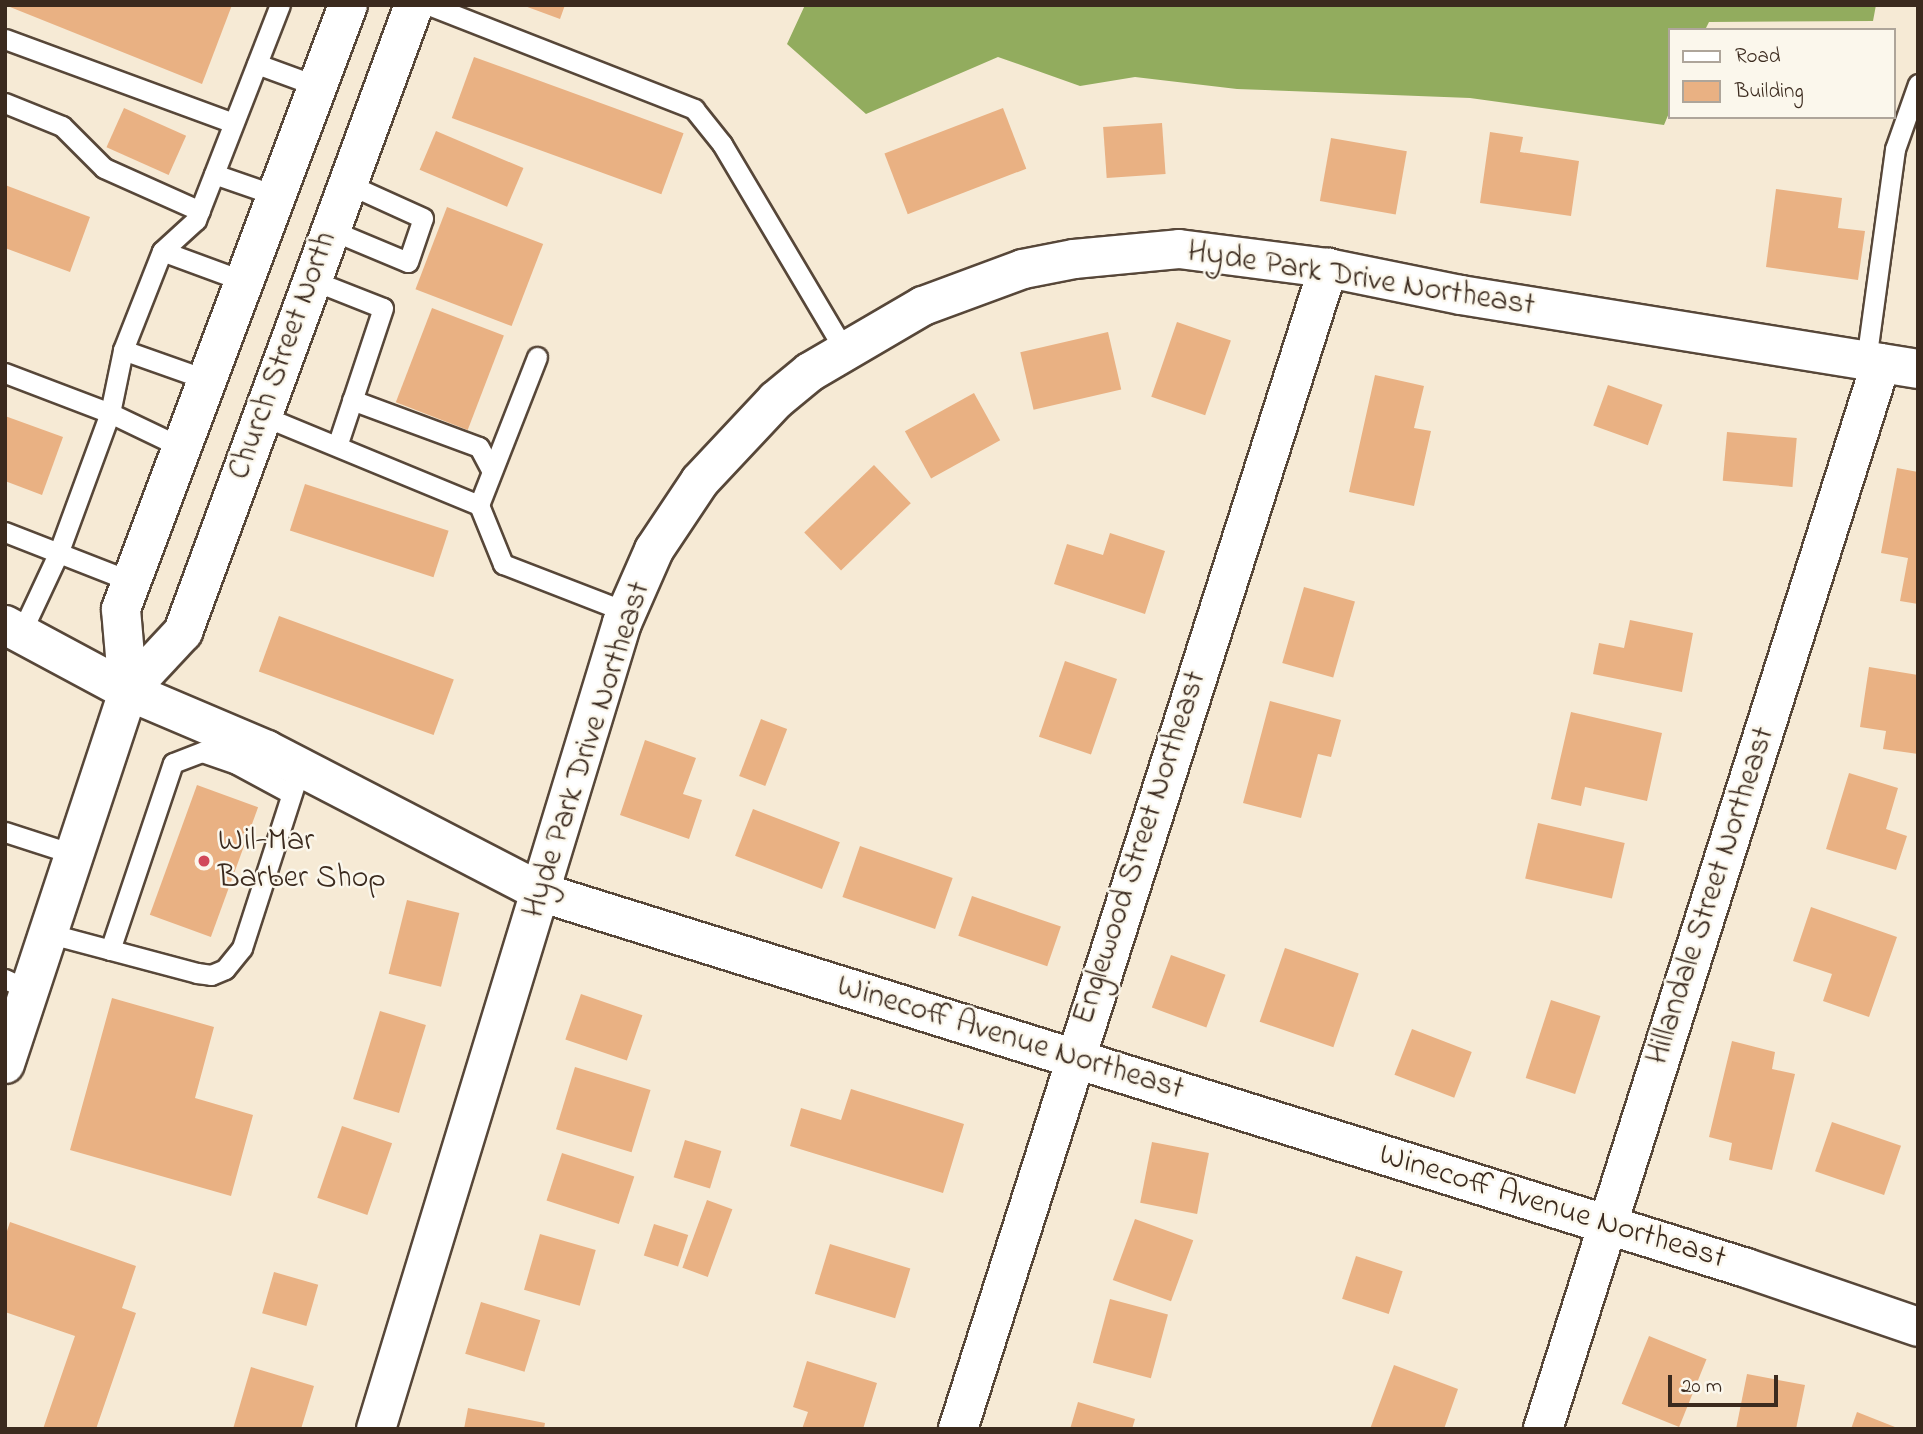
<!DOCTYPE html>
<html>
<head>
<meta charset="utf-8">
<style>
	body { margin:0 }
	#map { position:relative; width:1923px; height:1434px; overflow:hidden; background:#f6ead5; font-family:"Indie Flower",sans-serif }
	div>[style] { position:absolute }
	[style*='--x'] { left:calc(var(--x)*1px); top:calc(var(--y)*1px); width:calc(var(--w)*1px); rotate:calc(var(--a)*1deg) }
	.forest>* { inset:0; background:#92ac5e }
	.building>* { inset:0; background:#e9b183; transform-origin:0 0 }
	.roads { filter:drop-shadow(2px 0 #574739) drop-shadow(-2px 0 #574739) drop-shadow(0 2px #574739) drop-shadow(0 -2px #574739) }
	.service>* { height:19px; margin:-9.5px; padding:0 9.5px; transform-origin:9.5px; border-radius:9.5px; background:#fff }
	.minor>* { height:38px; margin:-19px; padding:0 19px; transform-origin:19px; border-radius:19px; background:#fff }
	.tertiary>* { height:38px; margin:-19px; padding:0 19px; transform-origin:19px; border-radius:19px; background:#fff }
	.secondary>* { height:38px; margin:-19px; padding:0 19px; transform-origin:19px; border-radius:19px; background:#fff }
	.dots>* { width:19px; height:19px; translate:-50% -50%; box-sizing:border-box; border:4px solid #fbf7ec; border-radius:50% }
	span { translate:-50% -50%; white-space:nowrap; text-align:center; line-height:1.15; -webkit-text-stroke:5px #fbf7ec; paint-order:stroke }
	.street-label { font-size:32px; color:#3b2a1e }
	.poi-label { font-size:32px; color:#3b2a1e }
	.left { translate:0 -50%; text-align:left }
	.frame { position:absolute; inset:0; border:7px solid #3b2a1e; pointer-events:none }
	.legend { position:absolute; left:1668px; top:28px; width:228px; height:91px; box-sizing:border-box; background:#fbf7ec; border:2px solid #aea59a; margin:0; padding:9px 12px; list-style:none; font-size:21px; color:#3b2a1e }
	.legend li { display:flex; align-items:center; gap:14px; height:35px }
	.legend b { width:35px; border:2px solid #aea59a }
	.scale { position:absolute; left:1668px; top:1375px; width:110px; height:32px; box-sizing:border-box; border:4px solid #3b2a1e; border-top:0; padding-left:9px; font-size:21px; line-height:24px; white-space:nowrap; color:#3b2a1e; -webkit-text-stroke:5px #fbf7ec; paint-order:stroke }
</style>
</head>
<body>
<div id="map">
	<div class="forest">
		<div style="clip-path:polygon(805px 5px,1876px 5px,1873px 21px,1709px 22px,1705px 30px,1669px 30px,1669px 113px,1664px 125px,1470px 98px,1237px 89px,1135px 77px,1080px 86px,998px 57px,866px 114px,787px 44px)"></div>
	</div>
	<div class="building">
		<div style="clip-path:polygon(5px 5px,232px 5px,202px 84px)"></div>
		<div style="clip-path:polygon(522px 5px,565px 5px,560px 19px)"></div>
		<div style="left:474px;top:57px;width:223px;height:65px;rotate:20deg"></div>
		<div style="left:124px;top:108px;width:68px;height:43px;rotate:24deg"></div>
		<div style="left:1003px;top:108px;width:65px;height:127px;rotate:69deg"></div>
		<div style="left:1162px;top:123px;width:51px;height:59px;rotate:86deg"></div>
		<div style="left:436px;top:131px;width:95px;height:42px;rotate:23deg"></div>
		<div style="clip-path:polygon(1490px 132px,1523px 137px,1520px 152px,1579px 161px,1571px 216px,1480px 203px)"></div>
		<div style="left:1331px;top:138px;width:77px;height:64px;rotate:10deg"></div>
		<div style="clip-path:polygon(5px 185px,90px 217px,70px 272px,5px 248px)"></div>
		<div style="clip-path:polygon(1776px 189px,1842px 198px,1838px 228px,1865px 231px,1858px 280px,1766px 267px)"></div>
		<div style="left:447px;top:207px;width:103px;height:88px;rotate:21deg"></div>
		<div style="left:432px;top:308px;width:77px;height:101px;rotate:21deg"></div>
		<div style="left:1177px;top:322px;width:57px;height:79px;rotate:19deg"></div>
		<div style="left:1108px;top:332px;width:59px;height:90px;rotate:77deg"></div>
		<div style="clip-path:polygon(1375px 375px,1424px 386px,1414px 428px,1431px 431px,1414px 506px,1349px 492px)"></div>
		<div style="left:1608px;top:385px;width:58px;height:43px;rotate:20deg"></div>
		<div style="left:974px;top:393px;width:54px;height:79px;rotate:61deg"></div>
		<div style="clip-path:polygon(5px 416px,63px 437px,42px 495px,5px 481px)"></div>
		<div style="left:1727px;top:432px;width:70px;height:49px;rotate:5deg"></div>
		<div style="left:874px;top:465px;width:53px;height:97px;rotate:46deg"></div>
		<div style="clip-path:polygon(1897px 468px,1918px 472px,1918px 604px,1900px 601px,1908px 558px,1881px 553px)"></div>
		<div style="left:305px;top:484px;width:151px;height:49px;rotate:18deg"></div>
		<div style="clip-path:polygon(1110px 533px,1165px 551px,1145px 614px,1054px 584px,1067px 544px,1103px 555px)"></div>
		<div style="left:1304px;top:587px;width:53px;height:79px;rotate:16deg"></div>
		<div style="left:279px;top:616px;width:186px;height:59px;rotate:20deg"></div>
		<div style="clip-path:polygon(1630px 620px,1693px 633px,1682px 692px,1593px 674px,1599px 643px,1624px 648px)"></div>
		<div style="left:1065px;top:661px;width:55px;height:80px;rotate:19deg"></div>
		<div style="clip-path:polygon(1869px 667px,1918px 675px,1918px 754px,1883px 749px,1886px 731px,1860px 727px)"></div>
		<div style="clip-path:polygon(1270px 701px,1341px 720px,1331px 757px,1318px 754px,1301px 818px,1243px 803px)"></div>
		<div style="clip-path:polygon(1571px 712px,1662px 733px,1647px 801px,1585px 787px,1581px 806px,1551px 799px)"></div>
		<div style="left:761px;top:719px;width:28px;height:61px;rotate:21deg"></div>
		<div style="clip-path:polygon(645px 740px,696px 758px,683px 794px,702px 800px,689px 839px,620px 815px)"></div>
		<div style="clip-path:polygon(1849px 773px,1898px 788px,1886px 829px,1907px 836px,1896px 870px,1826px 849px)"></div>
		<div style="left:197px;top:785px;width:65px;height:138px;rotate:20deg"></div>
		<div style="left:753px;top:809px;width:93px;height:50px;rotate:21deg"></div>
		<div style="left:1538px;top:823px;width:89px;height:57px;rotate:13deg"></div>
		<div style="left:860px;top:846px;width:98px;height:54px;rotate:19deg"></div>
		<div style="left:972px;top:896px;width:94px;height:42px;rotate:19deg"></div>
		<div style="left:407px;top:900px;width:54px;height:76px;rotate:14deg"></div>
		<div style="clip-path:polygon(1811px 907px,1897px 937px,1869px 1017px,1823px 1001px,1832px 974px,1793px 961px)"></div>
		<div style="left:1285px;top:948px;width:78px;height:78px;rotate:19deg"></div>
		<div style="left:1171px;top:955px;width:58px;height:56px;rotate:20deg"></div>
		<div style="left:581px;top:994px;width:65px;height:48px;rotate:19deg"></div>
		<div style="clip-path:polygon(112px 998px,214px 1027px,195px 1098px,253px 1115px,231px 1196px,70px 1150px)"></div>
		<div style="left:1551px;top:1000px;width:52px;height:82px;rotate:18deg"></div>
		<div style="left:380px;top:1011px;width:48px;height:92px;rotate:17deg"></div>
		<div style="left:1412px;top:1029px;width:64px;height:49px;rotate:21deg"></div>
		<div style="clip-path:polygon(1732px 1041px,1775px 1052px,1772px 1069px,1795px 1074px,1772px 1170px,1729px 1160px,1732px 1143px,1709px 1137px)"></div>
		<div style="left:575px;top:1067px;width:79px;height:65px;rotate:17deg"></div>
		<div style="clip-path:polygon(851px 1089px,964px 1124px,943px 1193px,790px 1146px,801px 1108px,841px 1120px)"></div>
		<div style="left:1832px;top:1122px;width:73px;height:52px;rotate:19deg"></div>
		<div style="left:342px;top:1126px;width:53px;height:76px;rotate:19deg"></div>
		<div style="left:685px;top:1140px;width:38px;height:39px;rotate:17deg"></div>
		<div style="left:1152px;top:1142px;width:58px;height:62px;rotate:11deg"></div>
		<div style="left:562px;top:1153px;width:76px;height:50px;rotate:18deg"></div>
		<div style="left:707px;top:1200px;width:27px;height:72px;rotate:20deg"></div>
		<div style="left:1135px;top:1219px;width:62px;height:65px;rotate:20deg"></div>
		<div style="clip-path:polygon(10px 1222px,136px 1266px,122px 1308px,136px 1313px,96px 1429px,43px 1429px,75px 1336px,5px 1312px,5px 1237px)"></div>
		<div style="left:654px;top:1224px;width:36px;height:33px;rotate:18deg"></div>
		<div style="left:540px;top:1234px;width:58px;height:58px;rotate:16deg"></div>
		<div style="left:830px;top:1244px;width:84px;height:52px;rotate:17deg"></div>
		<div style="left:1356px;top:1256px;width:49px;height:45px;rotate:18deg"></div>
		<div style="left:274px;top:1272px;width:46px;height:43px;rotate:16deg"></div>
		<div style="left:1110px;top:1299px;width:60px;height:66px;rotate:15deg"></div>
		<div style="left:481px;top:1302px;width:62px;height:54px;rotate:17deg"></div>
		<div style="left:1649px;top:1336px;width:62px;height:73px;rotate:22deg"></div>
		<div style="clip-path:polygon(807px 1361px,877px 1383px,863px 1429px,802px 1429px,808px 1412px,793px 1407px)"></div>
		<div style="clip-path:polygon(1394px 1365px,1458px 1389px,1444px 1429px,1370px 1429px)"></div>
		<div style="clip-path:polygon(251px 1367px,314px 1386px,301px 1429px,233px 1429px)"></div>
		<div style="clip-path:polygon(1747px 1374px,1805px 1385px,1796px 1429px,1736px 1429px)"></div>
		<div style="clip-path:polygon(1078px 1402px,1135px 1419px,1132px 1429px,1070px 1429px)"></div>
		<div style="clip-path:polygon(468px 1408px,545px 1423px,544px 1429px,464px 1429px)"></div>
		<div style="clip-path:polygon(1857px 1412px,1900px 1429px,1851px 1429px)"></div>
	</div>
	<div class="roads">
		<div class="service">
			<div style="--x:429;--y:5;--w:285;--a:21.4"></div>
			<div style="--x:694;--y:109;--w:45;--a:51.3"></div>
			<div style="--x:722;--y:144;--w:241;--a:59.3"></div>
			<div style="--x:5;--y:39;--w:243;--a:20.2"></div>
			<div style="--x:257;--y:64;--w:64;--a:20.1"></div>
			<div style="--x:5;--y:103;--w:61;--a:22"></div>
			<div style="--x:62;--y:126;--w:59;--a:45"></div>
			<div style="--x:104;--y:168;--w:105;--a:24.1"></div>
			<div style="--x:214;--y:174;--w:65;--a:19"></div>
			<div style="--x:331;--y:230;--w:83;--a:22.6"></div>
			<div style="--x:408;--y:262;--w:46;--a:-71.2"></div>
			<div style="--x:423;--y:218;--w:82;--a:-155.6"></div>
			<div style="--x:162;--y:251;--w:84;--a:20.2"></div>
			<div style="--x:312;--y:280;--w:76;--a:21.5"></div>
			<div style="--x:383;--y:308;--w:145;--a:108.4"></div>
			<div style="--x:123;--y:350;--w:87;--a:19.5"></div>
			<div style="--x:1866;--y:361;--w:214;--a:-82.2"></div>
			<div style="--x:1895;--y:149;--w:69;--a:-70.5"></div>
			<div style="--x:5;--y:373;--w:112;--a:20.9"></div>
			<div style="--x:110;--y:413;--w:79;--a:25.6"></div>
			<div style="--x:352;--y:400;--w:135;--a:20.3"></div>
			<div style="--x:479;--y:447;--w:24;--a:62"></div>
			<div style="--x:263;--y:416;--w:234;--a:22.4"></div>
			<div style="--x:479;--y:505;--w:64;--a:67.9"></div>
			<div style="--x:503;--y:564;--w:133;--a:21.2"></div>
			<div style="--x:479;--y:505;--w:159;--a:-68.6"></div>
			<div style="--x:5;--y:532;--w:135;--a:21.3"></div>
			<div style="--x:21;--y:633;--w:87;--a:-64.9"></div>
			<div style="--x:58;--y:554;--w:150;--a:-69.8"></div>
			<div style="--x:110;--y:413;--w:64;--a:-78.3"></div>
			<div style="--x:123;--y:350;--w:106;--a:-68.5"></div>
			<div style="--x:162;--y:251;--w:46;--a:-42.4"></div>
			<div style="--x:196;--y:220;--w:231;--a:-68.7"></div>
			<div style="--x:5;--y:832;--w:71;--a:17.9"></div>
			<div style="--x:47;--y:933;--w:155;--a:14.9"></div>
			<div style="--x:197;--y:973;--w:14;--a:8"></div>
			<div style="--x:211;--y:975;--w:15;--a:-23"></div>
			<div style="--x:225;--y:969;--w:27;--a:-51"></div>
			<div style="--x:242;--y:948;--w:189;--a:-72.1"></div>
			<div style="--x:110;--y:950;--w:197;--a:-71.4"></div>
			<div style="--x:173;--y:763;--w:31;--a:-21"></div>
			<div style="--x:202;--y:752;--w:36;--a:19"></div>
			<div style="--x:236;--y:764;--w:61;--a:28.2"></div>
			<div style="--x:5;--y:979;--w:26;--a:25"></div>
		</div>
		<div class="minor">
			<div style="--x:376;--y:1429;--w:843;--a:-73.03"></div>
			<div style="--x:622;--y:623;--w:80;--a:-66.3"></div>
			<div style="--x:654;--y:550;--w:83;--a:-56.3"></div>
			<div style="--x:700;--y:481;--w:111;--a:-46.8"></div>
			<div style="--x:776;--y:400;--w:44;--a:-39.5"></div>
			<div style="--x:810;--y:372;--w:131;--a:-30.3"></div>
			<div style="--x:923;--y:306;--w:107;--a:-20.3"></div>
			<div style="--x:1023;--y:269;--w:52;--a:-11.1"></div>
			<div style="--x:1074;--y:259;--w:105;--a:-5.4"></div>
			<div style="--x:1179;--y:249;--w:150;--a:7.3"></div>
			<div style="--x:1328;--y:268;--w:136;--a:11.5"></div>
			<div style="--x:1461;--y:295;--w:463;--a:9.2"></div>
			<div style="--x:958;--y:1429;--w:1219;--a:-72.32"></div>
			<div style="--x:1543;--y:1429;--w:1118;--a:-72.41"></div>
		</div>
		<div class="tertiary">
			<div style="--x:5;--y:625;--w:140;--a:28.2"></div>
			<div style="--x:128;--y:691;--w:151;--a:23"></div>
			<div style="--x:267;--y:750;--w:311;--a:27.4"></div>
			<div style="--x:543;--y:893;--w:1260;--a:17.31"></div>
			<div style="--x:1746;--y:1268;--w:182;--a:18.9"></div>
		</div>
		<div class="secondary">
			<div style="--x:128;--y:691;--w:82;--a:-94.9"></div>
			<div style="--x:121;--y:609;--w:645;--a:-69.4"></div>
			<div style="--x:5;--y:1064;--w:393;--a:-71.7"></div>
			<div style="--x:128;--y:691;--w:81;--a:-47"></div>
			<div style="--x:183;--y:632;--w:668;--a:-69.78"></div>
		</div>
	</div>
	<div class="dots">
		<div style="left:204px;top:861px;background:#d1495b"></div>
	</div>
	<div class="street-label">
		<span style="left:1361px;top:280px;rotate:9deg">Hyde Park Drive Northeast</span>
		<span style="left:284px;top:356px;rotate:-70deg">Church Street North</span>
		<span style="left:588px;top:750px;rotate:-72deg">Hyde Park Drive Northeast</span>
		<span style="left:1141px;top:848px;rotate:-72deg">Englewood Street Northeast</span>
		<span style="left:1712px;top:896px;rotate:-72deg">Hillandale Street Northeast</span>
		<span style="left:1010px;top:1039px;rotate:17deg">Winecoff Avenue Northeast</span>
		<span style="left:1552px;top:1208px;rotate:17deg">Winecoff Avenue Northeast</span>
	</div>
	<div class="poi-label">
		<span class="left" style="left:218px;top:861px">Wil-Mar<br>Barber Shop</span>
	</div>
	<div class="frame"></div>
	<ul class="legend">
	<li><b style="height:9px;background:#fff"></b>Road</li>
	<li><b style="height:19px;background:#e9b183"></b>Building</li>
	</ul>
	<div class="scale">20 m</div>
</div>
</body>
</html>
